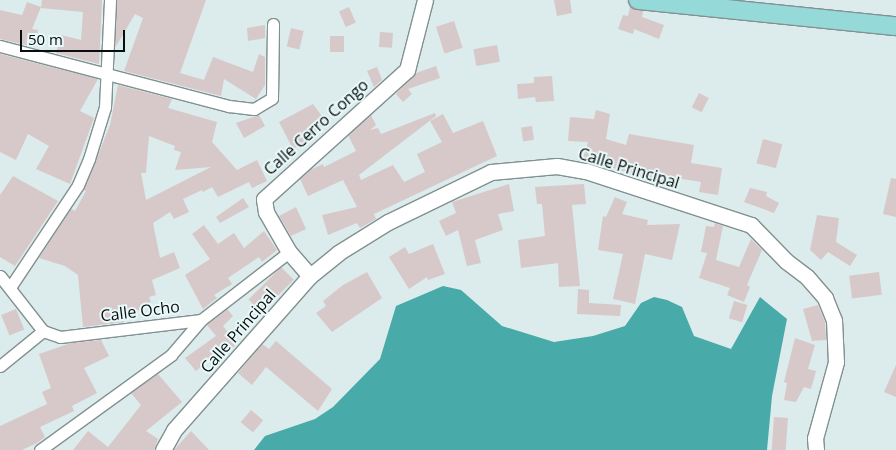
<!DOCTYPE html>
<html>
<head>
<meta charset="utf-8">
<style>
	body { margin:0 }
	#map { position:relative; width:896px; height:450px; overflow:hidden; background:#dcebeb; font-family:"Open Sans",sans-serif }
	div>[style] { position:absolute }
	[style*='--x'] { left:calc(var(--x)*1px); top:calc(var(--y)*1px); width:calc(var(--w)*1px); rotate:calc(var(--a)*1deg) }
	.water>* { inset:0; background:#48aaa9 }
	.building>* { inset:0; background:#d7c9ca; transform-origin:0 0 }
	.roads { filter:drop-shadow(1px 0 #829090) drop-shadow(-1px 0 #829090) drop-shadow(0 1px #829090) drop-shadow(0 -1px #829090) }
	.street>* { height:11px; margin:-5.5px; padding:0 5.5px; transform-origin:5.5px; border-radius:5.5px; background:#fff }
	.secondary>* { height:15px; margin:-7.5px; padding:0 7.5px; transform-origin:7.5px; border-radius:7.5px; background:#fff }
	.primary>* { height:18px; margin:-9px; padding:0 9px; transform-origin:9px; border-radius:9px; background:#95d9d8 }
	span { translate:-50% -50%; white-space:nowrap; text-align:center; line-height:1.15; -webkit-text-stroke:4px #e9f8f8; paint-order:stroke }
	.street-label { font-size:16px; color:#080d0d }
	.scale { position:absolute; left:20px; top:30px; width:105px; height:22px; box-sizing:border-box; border:2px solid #080d0d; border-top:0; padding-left:6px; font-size:15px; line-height:18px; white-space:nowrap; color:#080d0d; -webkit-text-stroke:4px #e9f8f8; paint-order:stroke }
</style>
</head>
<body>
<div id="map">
	<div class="water">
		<div style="clip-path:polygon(443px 286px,461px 290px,502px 326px,554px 342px,593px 336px,625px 326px,641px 303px,654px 297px,667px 300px,682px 307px,694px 336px,731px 349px,760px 297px,787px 319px,772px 396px,767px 450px,254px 450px,265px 436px,315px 419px,333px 407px,380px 359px,396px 306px)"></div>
	</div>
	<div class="building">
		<div style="clip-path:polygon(42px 0,102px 0,99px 64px,56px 53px,61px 35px,81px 40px,83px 12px,41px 8px)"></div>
		<div style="clip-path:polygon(117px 0,206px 0,180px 73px,204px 80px,213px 57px,253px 72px,259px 54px,265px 57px,265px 85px,256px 99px,224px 79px,221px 96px,124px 71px,143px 18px,135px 14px,115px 48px)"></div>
		<div style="clip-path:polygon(554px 0,570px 0,572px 13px,557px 16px)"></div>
		<div style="clip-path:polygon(27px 2px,41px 7px,32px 29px,38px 30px,35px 47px,0 39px,0 10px,22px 15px)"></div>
		<div style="left:349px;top:7px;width:17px;height:11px;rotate:66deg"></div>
		<div style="clip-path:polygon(630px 7px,643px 11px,642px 17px,664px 25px,659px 39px,634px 29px,633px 34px,618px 29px,623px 15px,628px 16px)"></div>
		<div style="left:454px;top:21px;width:28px;height:19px;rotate:72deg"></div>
		<div style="clip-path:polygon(265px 25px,265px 38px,248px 41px,247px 28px)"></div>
		<div style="left:291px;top:28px;width:13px;height:19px;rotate:13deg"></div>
		<div style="left:380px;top:32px;width:13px;height:15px;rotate:4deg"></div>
		<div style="left:344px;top:36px;width:16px;height:14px;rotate:90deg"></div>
		<div style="left:497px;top:45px;width:17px;height:24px;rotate:80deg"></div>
		<div style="clip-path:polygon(0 54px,98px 79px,80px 111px,94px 118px,70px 184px,36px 169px,49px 146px,28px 134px,16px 160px,0 152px)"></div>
		<div style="clip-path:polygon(436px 66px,440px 78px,408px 89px,412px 94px,403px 102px,396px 94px,416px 73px)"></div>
		<div style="clip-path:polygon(377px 67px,382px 80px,374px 87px,367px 71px)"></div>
		<div style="clip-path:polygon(552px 76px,554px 101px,536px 102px,535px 97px,518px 99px,517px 84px,534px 83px,534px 77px)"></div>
		<div style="clip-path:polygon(evenodd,118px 85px,172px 99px,168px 108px,217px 122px,212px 142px,237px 170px,257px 160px,267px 181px,252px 188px,249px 182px,218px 197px,212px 187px,203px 192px,202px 190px,183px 199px,189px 212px,174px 219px,170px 212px,153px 223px,160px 258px,174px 252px,180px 268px,152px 280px,156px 295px,149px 297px,151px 302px,140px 305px,141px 310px,123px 312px,124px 322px,83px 327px,78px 275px,65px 266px,39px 258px,71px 209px,75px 211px,86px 191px,84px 190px,110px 125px,118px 85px,149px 136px,175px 146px,174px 150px,181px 152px,175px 170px,211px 167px,146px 200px,141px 173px,146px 173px,149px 136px)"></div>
		<div style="left:699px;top:93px;width:11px;height:16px;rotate:27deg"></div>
		<div style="clip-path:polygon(313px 104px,327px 123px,307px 137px,308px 141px,293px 149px,279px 122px)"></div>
		<div style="clip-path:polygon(596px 110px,610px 114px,606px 139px,626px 145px,629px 134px,694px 145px,691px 163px,722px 168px,718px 195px,699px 192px,701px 182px,664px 176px,662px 183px,588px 160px,582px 161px,588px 142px,568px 141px,570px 117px,594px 119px)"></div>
		<div style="clip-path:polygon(435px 113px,436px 116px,359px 175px,361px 180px,393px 165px,404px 182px,425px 172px,417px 154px,442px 142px,430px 121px,443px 114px,453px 133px,483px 121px,497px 156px,374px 214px,376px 219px,360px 228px,357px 223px,328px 235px,322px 215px,357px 207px,343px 180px,308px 196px,300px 179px,310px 170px,323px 164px,324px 167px,356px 151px,348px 135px,371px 115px,376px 125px,370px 130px,378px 128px,381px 134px)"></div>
		<div style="clip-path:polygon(259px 115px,265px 126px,244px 138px,236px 123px)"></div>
		<div style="left:532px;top:126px;width:14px;height:11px;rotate:82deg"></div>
		<div style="left:763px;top:139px;width:20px;height:25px;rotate:15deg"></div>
		<div style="clip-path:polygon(13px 176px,58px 201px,15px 266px,0 257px,0 195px)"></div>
		<div style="clip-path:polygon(891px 178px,896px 179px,896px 217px,883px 214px)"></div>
		<div style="clip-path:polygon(509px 184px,514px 211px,498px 214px,503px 230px,475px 240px,481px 263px,467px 266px,458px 230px,446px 236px,439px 221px,456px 213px,452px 202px)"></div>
		<div style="clip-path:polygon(584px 184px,586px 204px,572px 205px,580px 286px,559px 287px,558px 263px,521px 268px,518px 240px,545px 236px,542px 204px,537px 204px,535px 187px)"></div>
		<div style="clip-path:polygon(750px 188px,767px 192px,766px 196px,779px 203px,774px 213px,744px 202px)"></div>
		<div style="clip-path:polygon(615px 197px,627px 202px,622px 214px,648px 220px,647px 225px,680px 224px,672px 260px,645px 254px,635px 304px,613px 299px,623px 254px,598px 250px,603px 216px,606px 217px)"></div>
		<div style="clip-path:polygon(243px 198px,249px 207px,220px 223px,216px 217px)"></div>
		<div style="clip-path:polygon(296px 207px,306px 229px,291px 236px,279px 216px)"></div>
		<div style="clip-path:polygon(817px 215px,839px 218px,836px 242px,857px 255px,850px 266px,828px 252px,821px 260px,810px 250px)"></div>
		<div style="clip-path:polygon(715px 223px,723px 226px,716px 260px,739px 267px,751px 239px,762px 250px,747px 285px,750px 287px,744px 302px,727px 295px,730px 288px,699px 278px,707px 253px,701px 252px,706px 226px,714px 227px)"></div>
		<div style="clip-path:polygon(204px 225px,218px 244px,234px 233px,244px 248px,264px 231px,277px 250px,262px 262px,259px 257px,228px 278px,232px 284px,214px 295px,217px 298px,203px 309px,185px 275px,210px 259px,192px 234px)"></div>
		<div style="clip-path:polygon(433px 244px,445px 274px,428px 280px,427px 277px,409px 289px,389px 257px,405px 247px,409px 254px)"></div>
		<div style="left:281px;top:267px;width:18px;height:46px;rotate:45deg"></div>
		<div style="clip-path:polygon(367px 272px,382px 298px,332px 332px,316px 313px,326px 306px,323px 301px,343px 285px)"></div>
		<div style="left:879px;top:272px;width:23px;height:30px;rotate:83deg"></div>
		<div style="clip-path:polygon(578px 289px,589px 290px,589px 303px,621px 305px,620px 316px,577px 314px)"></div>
		<div style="left:734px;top:301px;width:14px;height:18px;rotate:17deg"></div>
		<div style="clip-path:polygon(818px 305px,825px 322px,826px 340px,812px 341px,803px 309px)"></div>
		<div style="left:16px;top:309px;width:22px;height:16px;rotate:68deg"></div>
		<div style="clip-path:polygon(227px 309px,233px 316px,223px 326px,237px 344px,225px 354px,221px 350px,196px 371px,185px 358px,216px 336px,207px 325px)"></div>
		<div style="clip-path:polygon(795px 338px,815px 345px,808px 369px,816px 371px,811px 389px,804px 387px,796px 402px,784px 400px,787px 383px,784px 382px)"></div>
		<div style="clip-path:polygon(101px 340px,109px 356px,84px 368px,97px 393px,72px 406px,74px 411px,40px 427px,45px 437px,37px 443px,22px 450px,0 450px,0 426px,47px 404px,42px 392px,51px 388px,39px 354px,71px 343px)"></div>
		<div style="clip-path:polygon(276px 341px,332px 389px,318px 411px,266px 367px,252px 385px,238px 373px,262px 344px,269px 349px)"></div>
		<div style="clip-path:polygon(896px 365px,896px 397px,884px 392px)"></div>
		<div style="clip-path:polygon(158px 374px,182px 402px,146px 431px,158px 439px,154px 450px,73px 450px,88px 431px,108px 447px,141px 405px,131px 393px)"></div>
		<div style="left:251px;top:410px;width:16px;height:16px;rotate:40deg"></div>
		<div style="left:774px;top:417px;width:14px;height:33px;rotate:4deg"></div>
		<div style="clip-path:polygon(191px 431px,209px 450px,174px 450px)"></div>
	</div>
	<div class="roads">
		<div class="street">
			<div style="--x:0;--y:46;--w:237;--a:14.7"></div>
			<div style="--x:229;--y:106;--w:25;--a:7"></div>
			<div style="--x:254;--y:109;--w:21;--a:-31"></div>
			<div style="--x:272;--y:98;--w:74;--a:-89.2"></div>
			<div style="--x:0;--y:276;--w:70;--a:52"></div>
			<div style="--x:43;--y:331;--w:18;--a:19"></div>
			<div style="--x:60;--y:337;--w:142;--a:-6.9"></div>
			<div style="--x:201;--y:320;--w:111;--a:-37.7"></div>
			<div style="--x:11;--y:286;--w:121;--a:-56.4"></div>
			<div style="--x:78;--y:185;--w:28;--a:-67"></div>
			<div style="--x:89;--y:159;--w:54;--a:-72.9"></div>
			<div style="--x:105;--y:107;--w:107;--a:-87.3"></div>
			<div style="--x:0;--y:366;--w:55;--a:-39.1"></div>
			<div style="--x:40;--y:450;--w:162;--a:-35.9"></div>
			<div style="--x:171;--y:355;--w:46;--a:-49.4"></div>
		</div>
		<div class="secondary">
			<div style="--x:310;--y:276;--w:32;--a:-131"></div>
			<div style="--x:289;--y:252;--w:46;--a:-119.9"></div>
			<div style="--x:266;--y:212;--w:13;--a:-99"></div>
			<div style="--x:264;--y:199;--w:193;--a:-42.1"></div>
			<div style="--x:407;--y:70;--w:72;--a:-75.6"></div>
			<div style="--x:163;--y:450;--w:23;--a:-61"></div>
			<div style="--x:174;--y:430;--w:205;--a:-48.6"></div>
			<div style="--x:310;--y:276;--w:36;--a:-39"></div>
			<div style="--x:338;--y:253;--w:59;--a:-31.8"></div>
			<div style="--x:388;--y:222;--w:114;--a:-25.9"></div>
			<div style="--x:491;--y:172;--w:66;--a:-5.2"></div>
			<div style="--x:557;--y:166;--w:29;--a:10"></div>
			<div style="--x:586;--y:171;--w:174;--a:18.1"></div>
			<div style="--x:751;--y:225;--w:50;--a:45.8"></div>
			<div style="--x:786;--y:261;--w:26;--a:37"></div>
			<div style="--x:807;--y:277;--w:28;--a:49"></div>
			<div style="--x:825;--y:298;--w:24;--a:68"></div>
			<div style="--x:834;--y:320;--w:42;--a:87.3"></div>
			<div style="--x:836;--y:362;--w:79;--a:105.4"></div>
			<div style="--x:815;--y:438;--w:12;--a:85"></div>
		</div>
		<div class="primary">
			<div style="--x:638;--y:0;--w:259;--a:5.8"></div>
		</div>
	</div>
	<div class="street-label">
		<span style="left:316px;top:127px;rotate:-42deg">Calle Cerro Congo</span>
		<span style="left:629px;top:168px;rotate:17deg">Calle Principal</span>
		<span style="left:140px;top:311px;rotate:-7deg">Calle Ocho</span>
		<span style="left:238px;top:331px;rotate:-49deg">Calle Principal</span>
	</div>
	<div class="scale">50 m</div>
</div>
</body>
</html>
